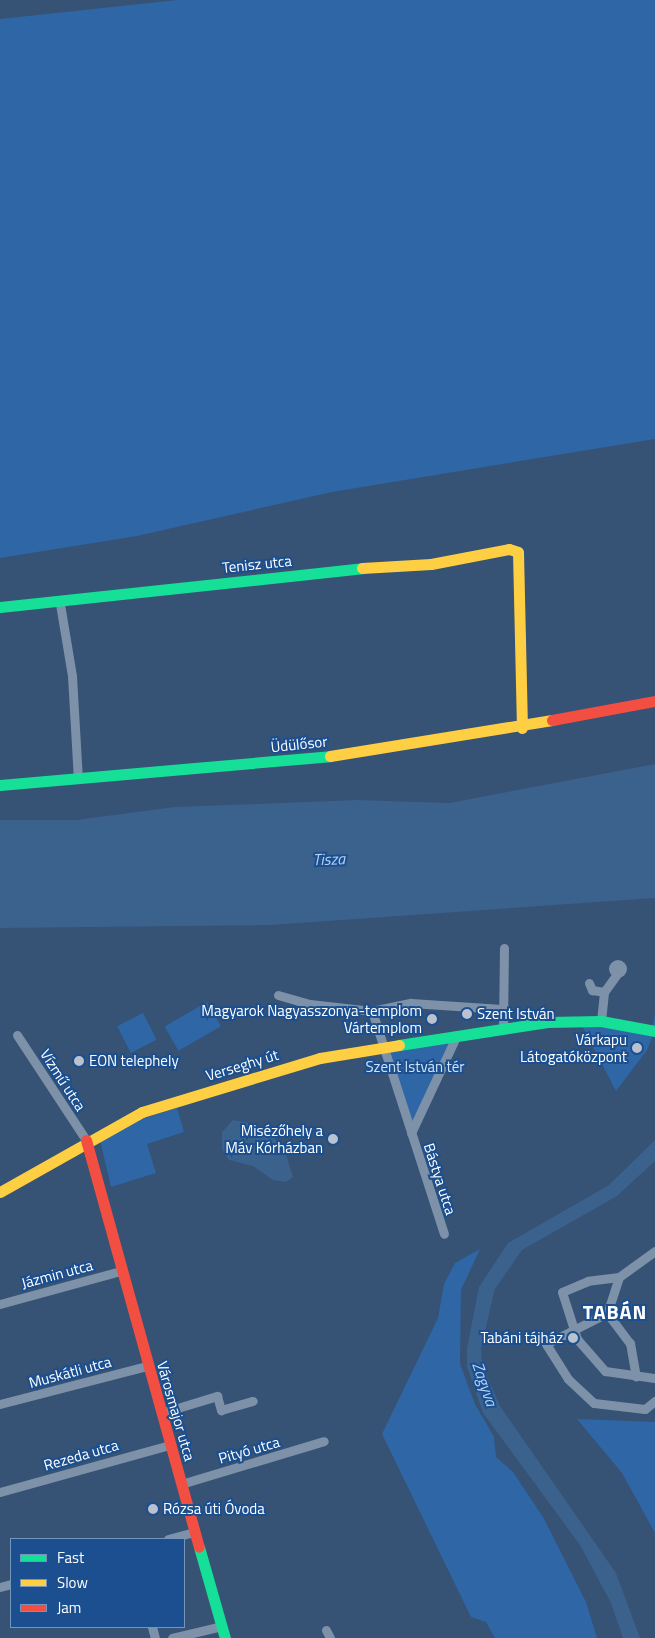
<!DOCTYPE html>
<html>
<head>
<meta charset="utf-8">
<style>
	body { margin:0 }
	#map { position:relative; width:655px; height:1638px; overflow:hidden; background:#365274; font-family:"Titillium Web",sans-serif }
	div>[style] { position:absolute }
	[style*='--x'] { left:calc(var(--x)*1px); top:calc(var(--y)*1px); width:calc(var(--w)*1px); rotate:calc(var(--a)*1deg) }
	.green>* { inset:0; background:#2f66a5; transform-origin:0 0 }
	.water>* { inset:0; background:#3b618d }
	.street>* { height:9px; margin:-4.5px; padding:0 4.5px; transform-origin:4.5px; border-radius:4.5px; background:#7d92a8 }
	.street>.ring { margin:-4.5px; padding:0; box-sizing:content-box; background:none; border:9px solid #7d92a8; border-radius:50% }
	.fast>* { height:11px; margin:-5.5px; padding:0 5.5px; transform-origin:5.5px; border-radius:5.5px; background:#16e098 }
	.slow>* { height:11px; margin:-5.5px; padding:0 5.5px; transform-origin:5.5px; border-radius:5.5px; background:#ffcf43 }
	.jam>* { height:11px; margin:-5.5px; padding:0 5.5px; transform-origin:5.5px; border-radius:5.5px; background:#f24e42 }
	.dots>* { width:14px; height:14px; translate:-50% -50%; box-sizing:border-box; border:2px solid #1b4f8f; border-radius:50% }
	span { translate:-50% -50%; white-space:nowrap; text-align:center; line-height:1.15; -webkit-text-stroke:4px #1b4f8f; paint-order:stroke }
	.street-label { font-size:15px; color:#fff }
	.poi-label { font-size:15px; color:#fff }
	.right { translate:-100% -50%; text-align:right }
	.left { translate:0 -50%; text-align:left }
	.park-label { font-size:15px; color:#cfe3fa }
	.water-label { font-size:16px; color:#b5d3f5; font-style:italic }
	.district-label { font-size:20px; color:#fff; font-weight:700; letter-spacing:1px }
	.legend { position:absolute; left:10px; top:1538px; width:175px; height:90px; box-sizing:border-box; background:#1b4f8f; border:1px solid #7695bc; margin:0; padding:6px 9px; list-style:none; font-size:15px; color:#fff }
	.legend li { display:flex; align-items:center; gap:10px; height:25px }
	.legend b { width:25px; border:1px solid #7695bc }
</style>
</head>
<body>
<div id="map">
	<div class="green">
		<div style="clip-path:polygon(177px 0,655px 0,655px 439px,332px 492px,137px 536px,0 558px,0 19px)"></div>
		<div style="left:207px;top:1002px;width:28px;height:49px;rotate:60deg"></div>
		<div style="left:143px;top:1013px;width:30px;height:29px;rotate:63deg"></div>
		<div style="clip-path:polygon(655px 1014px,655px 1031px,647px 1050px,616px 1091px,579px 1020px,652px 1030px)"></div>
		<div style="clip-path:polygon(457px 1035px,411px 1133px,383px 1045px)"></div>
		<div style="clip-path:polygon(177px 1108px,184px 1132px,147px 1144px,156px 1173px,111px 1187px,100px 1140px,110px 1129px)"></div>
		<div style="clip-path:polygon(480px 1249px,461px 1290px,460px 1364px,475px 1404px,494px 1437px,496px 1457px,513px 1472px,543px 1517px,586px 1602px,597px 1638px,495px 1638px,486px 1622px,471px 1617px,382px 1434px,438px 1318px,444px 1284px,455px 1263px)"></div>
		<div style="clip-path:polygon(577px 1419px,655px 1422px,655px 1533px,622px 1473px)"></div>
	</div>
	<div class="water">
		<div style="clip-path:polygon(655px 764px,655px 898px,271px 925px,0 928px,0 820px,76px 820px,175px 807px,357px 800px,449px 803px)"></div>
		<div style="clip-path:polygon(233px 1120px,255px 1124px,283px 1145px,293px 1177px,286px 1182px,273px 1180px,253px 1166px,229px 1160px,222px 1149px,222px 1132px)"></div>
		<div style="clip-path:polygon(655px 1140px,655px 1161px,617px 1196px,522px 1250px,495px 1289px,481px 1348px,482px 1365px,500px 1406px,616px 1573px,640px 1638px,623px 1638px,611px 1603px,580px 1545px,483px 1413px,467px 1367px,467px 1348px,479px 1287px,508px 1243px,609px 1185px)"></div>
	</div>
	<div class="street">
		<div style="--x:60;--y:604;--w:73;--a:80.5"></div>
		<div style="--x:72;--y:676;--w:103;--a:86.7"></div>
		<div class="ring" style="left:613.5px;top:964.5px;width:0;height:0"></div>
		<div style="--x:589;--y:983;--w:8;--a:67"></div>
		<div style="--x:592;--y:990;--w:12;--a:9"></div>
		<div style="--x:278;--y:995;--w:33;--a:16"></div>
		<div style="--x:310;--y:1004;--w:62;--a:6.4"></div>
		<div style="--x:372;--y:1011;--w:234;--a:72.1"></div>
		<div style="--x:372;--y:1011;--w:40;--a:-12"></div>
		<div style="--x:411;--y:1003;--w:91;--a:3.8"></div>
		<div style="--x:601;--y:1021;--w:29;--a:-84"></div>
		<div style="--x:604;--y:992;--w:22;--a:-54"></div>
		<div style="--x:503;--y:1028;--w:80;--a:-89.3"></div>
		<div style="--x:17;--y:1035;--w:126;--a:56.7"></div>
		<div style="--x:411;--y:1133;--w:108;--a:-64.9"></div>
		<div style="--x:655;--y:1251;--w:44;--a:144.2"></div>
		<div style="--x:619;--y:1277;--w:31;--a:173"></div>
		<div style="--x:588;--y:1281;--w:28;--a:157"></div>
		<div style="--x:562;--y:1292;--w:49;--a:72.3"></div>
		<div style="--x:577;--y:1339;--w:43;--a:48.8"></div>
		<div style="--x:605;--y:1371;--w:50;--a:8"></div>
		<div style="--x:619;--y:1277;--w:38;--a:108"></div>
		<div style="--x:607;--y:1313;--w:68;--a:153.1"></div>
		<div style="--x:546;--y:1344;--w:41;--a:57.8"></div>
		<div style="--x:568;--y:1379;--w:35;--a:43"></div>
		<div style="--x:594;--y:1403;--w:51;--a:6.7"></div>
		<div style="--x:645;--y:1409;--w:13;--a:-39"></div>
		<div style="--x:0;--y:1304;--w:125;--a:-15.3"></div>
		<div style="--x:607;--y:1313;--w:38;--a:53"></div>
		<div style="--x:630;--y:1343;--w:34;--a:80"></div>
		<div style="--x:0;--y:1404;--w:152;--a:-14.5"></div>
		<div style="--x:161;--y:1413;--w:59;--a:-16.9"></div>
		<div style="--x:217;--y:1396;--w:15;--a:74"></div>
		<div style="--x:221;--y:1410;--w:33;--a:-16"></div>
		<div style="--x:181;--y:1484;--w:149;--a:-16.7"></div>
		<div style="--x:0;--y:1492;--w:176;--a:-15.5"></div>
		<div style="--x:168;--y:1539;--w:27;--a:-15"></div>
		<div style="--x:0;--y:1587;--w:11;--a:-15"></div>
		<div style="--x:152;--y:1627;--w:11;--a:75"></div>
		<div style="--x:326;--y:1630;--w:9;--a:63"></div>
		<div style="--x:172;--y:1638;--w:51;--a:-13.5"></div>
	</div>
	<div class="fast">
		<div style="--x:0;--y:607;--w:364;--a:-6.1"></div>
		<div style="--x:0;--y:785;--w:331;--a:-5"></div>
		<div style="--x:399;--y:1045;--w:150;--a:-8.8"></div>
		<div style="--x:547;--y:1022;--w:54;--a:-1.1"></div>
		<div style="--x:601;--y:1021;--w:55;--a:10.5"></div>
		<div style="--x:199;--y:1547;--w:95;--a:74.1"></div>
	</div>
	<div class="slow">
		<div style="--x:362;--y:568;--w:69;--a:-3.3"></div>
		<div style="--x:431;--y:564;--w:79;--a:-10.9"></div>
		<div style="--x:509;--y:549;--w:9;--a:18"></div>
		<div style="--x:518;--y:552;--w:176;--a:88.7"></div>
		<div style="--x:330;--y:756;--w:225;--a:-9.2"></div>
		<div style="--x:0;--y:1192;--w:163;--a:-29.4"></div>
		<div style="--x:142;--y:1112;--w:186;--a:-16.9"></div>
		<div style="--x:320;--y:1058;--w:80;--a:-9.3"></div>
	</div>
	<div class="jam">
		<div style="--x:552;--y:720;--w:105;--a:-10.5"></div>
		<div style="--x:86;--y:1140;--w:422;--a:74.5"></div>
	</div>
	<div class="dots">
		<div style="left:467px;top:1014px;background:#b9c2ce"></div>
		<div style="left:432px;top:1019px;background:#b9c2ce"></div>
		<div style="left:637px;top:1048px;background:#b9c2ce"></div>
		<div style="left:79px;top:1061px;background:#b9c2ce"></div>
		<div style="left:333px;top:1139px;background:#b9c2ce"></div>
		<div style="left:573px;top:1338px;background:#b9c2ce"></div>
		<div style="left:153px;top:1509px;background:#b9c2ce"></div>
	</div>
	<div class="street-label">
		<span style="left:257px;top:564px;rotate:-6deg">Tenisz utca</span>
		<span style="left:299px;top:744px;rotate:-6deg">Üdülősor</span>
		<span style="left:242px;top:1065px;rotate:-17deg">Verseghy út</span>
		<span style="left:63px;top:1080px;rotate:57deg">Vízmű utca</span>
		<span style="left:440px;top:1179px;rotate:72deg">Bástya utca</span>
		<span style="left:57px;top:1274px;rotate:-15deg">Jázmin utca</span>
		<span style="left:70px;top:1372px;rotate:-15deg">Muskátli utca</span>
		<span style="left:176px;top:1411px;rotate:74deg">Városmajor utca</span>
		<span style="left:249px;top:1450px;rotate:-16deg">Pityó utca</span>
		<span style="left:81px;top:1455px;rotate:-16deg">Rezeda utca</span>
	</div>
	<div class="poi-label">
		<span class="right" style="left:422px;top:1019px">Magyarok Nagyasszonya-templom<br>Vártemplom</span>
		<span class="left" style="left:477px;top:1014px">Szent István</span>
		<span class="right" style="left:627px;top:1048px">Várkapu<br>Látogatóközpont</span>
		<span class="left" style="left:89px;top:1061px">EON telephely</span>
		<span class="right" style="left:323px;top:1139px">Misézőhely a<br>Máv Kórházban</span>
		<span class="right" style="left:563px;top:1338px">Tabáni tájház</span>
		<span class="left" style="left:163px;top:1509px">Rózsa úti Óvoda</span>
	</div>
	<div class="park-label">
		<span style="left:415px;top:1067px">Szent István tér</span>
	</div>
	<div class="water-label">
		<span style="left:329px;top:859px;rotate:-2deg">Tisza</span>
		<span style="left:485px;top:1384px;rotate:71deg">Zagyva</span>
	</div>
	<div class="district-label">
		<span style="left:615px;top:1311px">TABÁN</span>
	</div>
	<ul class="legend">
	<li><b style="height:6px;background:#16e098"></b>Fast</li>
	<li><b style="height:6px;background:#ffcf43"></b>Slow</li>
	<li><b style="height:6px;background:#f24e42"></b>Jam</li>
	</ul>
</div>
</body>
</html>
